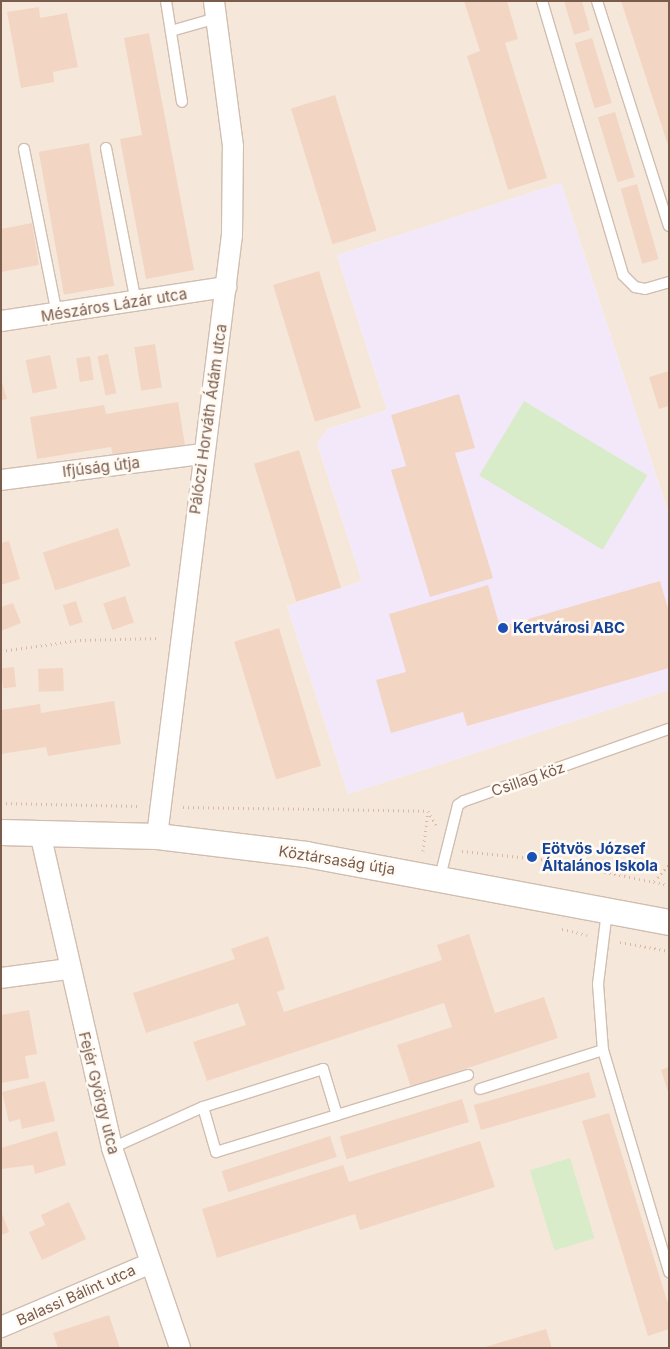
<!DOCTYPE html>
<html>
<head>
<meta charset="utf-8">
<style>
	body { margin:0 }
	#map { position:relative; width:670px; height:1349px; overflow:hidden; background:#fdf6ec; font-family:Inter,sans-serif }
	div>[style] { position:absolute }
	[style*='--x'] { left:calc(var(--x)*1px); top:calc(var(--y)*1px); width:calc(var(--w)*1px); rotate:calc(var(--a)*1deg) }
	.residential>* { inset:0; background:#f5e8da }
	.education>* { inset:0; background:#f3e8fa }
	.green>* { inset:0; background:#d8ecc9; transform-origin:0 0 }
	.building>* { inset:0; background:#f3d5c3; transform-origin:0 0 }
	.path>* { height:3px; margin-top:-1.5px; transform-origin:0; background:repeating-linear-gradient(90deg,#d9b8a5 0 1px,transparent 0 5px) }
	.roads { filter:drop-shadow(1px 0 #d1beb0) drop-shadow(-1px 0 #d1beb0) drop-shadow(0 1px #d1beb0) drop-shadow(0 -1px #d1beb0) }
	.service>* { height:10px; margin:-5px; padding:0 5px; transform-origin:5px; border-radius:5px; background:#fff }
	.minor>* { height:20px; margin:-10px; padding:0 10px; transform-origin:10px; border-radius:10px; background:#fff }
	.tertiary>* { height:25px; margin:-12.5px; padding:0 12.5px; transform-origin:12.5px; border-radius:12.5px; background:#fff }
	.dots>* { width:14px; height:14px; translate:-50% -50%; box-sizing:border-box; border:2px solid #fffaf3; border-radius:50% }
	span { translate:-50% -50%; white-space:nowrap; text-align:center; line-height:1.15; -webkit-text-stroke:5px #fffaf3; paint-order:stroke }
	.street-label { font-size:15px; color:#7a5c4d }
	.transit-label { font-size:15px; color:#164399; font-weight:700 }
	.left { translate:0 -50%; text-align:left }
	.frame { position:absolute; inset:0; border:2px solid #7a5c4d; pointer-events:none }
</style>
</head>
<body>
<div id="map">
	<div class="residential">
		<div style="clip-path:polygon(1px 1px,669px 1px,669px 515px,561px 183px,337px 255px,387px 410px,328px 429px,317px 443px,362px 581px,287px 606px,348px 794px,669px 690px,669px 1348px,1px 1348px)"></div>
	</div>
	<div class="education">
		<div style="clip-path:polygon(561px 183px,669px 515px,669px 690px,348px 794px,287px 606px,362px 581px,317px 443px,328px 429px,387px 410px,337px 255px)"></div>
	</div>
	<div class="green">
		<div style="left:524px;top:401px;width:144px;height:87px;rotate:31deg"></div>
		<div style="left:570px;top:1158px;width:84px;height:42px;rotate:73deg"></div>
	</div>
	<div class="building">
		<div style="clip-path:polygon(464px 1px,507px 1px,518px 39px,505px 43px,547px 178px,508px 190px,467px 56px,480px 51px)"></div>
		<div style="clip-path:polygon(564px 1px,582px 1px,590px 30px,574px 35px)"></div>
		<div style="clip-path:polygon(621px 1px,669px 1px,669px 145px,668px 145px)"></div>
		<div style="clip-path:polygon(39px 7px,40px 18px,67px 13px,78px 67px,53px 72px,54px 82px,21px 88px,7px 12px)"></div>
		<div style="clip-path:polygon(149px 33px,194px 270px,146px 279px,120px 139px,142px 135px,124px 38px)"></div>
		<div style="left:592px;top:38px;width:68px;height:18px;rotate:73deg"></div>
		<div style="left:335px;top:95px;width:142px;height:46px;rotate:73deg"></div>
		<div style="left:615px;top:112px;width:68px;height:18px;rotate:73deg"></div>
		<div style="left:89px;top:143px;width:145px;height:51px;rotate:80deg"></div>
		<div style="left:637px;top:184px;width:78px;height:17px;rotate:74deg"></div>
		<div style="clip-path:polygon(32px 223px,39px 265px,1px 272px,1px 229px)"></div>
		<div style="left:319px;top:271px;width:143px;height:48px;rotate:73deg"></div>
		<div style="left:155px;top:344px;width:44px;height:21px;rotate:81deg"></div>
		<div style="left:108px;top:354px;width:40px;height:11px;rotate:78deg"></div>
		<div style="left:50px;top:355px;width:34px;height:25px;rotate:78deg"></div>
		<div style="left:90px;top:356px;width:24px;height:14px;rotate:81deg"></div>
		<div style="clip-path:polygon(669px 371px,669px 406px,659px 409px,649px 377px)"></div>
		<div style="clip-path:polygon(1px 379px,7px 399px,1px 400px)"></div>
		<div style="clip-path:polygon(459px 394px,475px 448px,455px 453px,493px 578px,430px 597px,391px 470px,406px 466px,391px 415px)"></div>
		<div style="clip-path:polygon(178px 402px,185px 445px,113px 456px,111px 447px,37px 459px,30px 417px,104px 405px,106px 414px)"></div>
		<div style="left:299px;top:450px;width:144px;height:47px;rotate:73deg"></div>
		<div style="left:118px;top:528px;width:40px;height:79px;rotate:72deg"></div>
		<div style="clip-path:polygon(9px 541px,20px 579px,1px 585px,1px 543px)"></div>
		<div style="clip-path:polygon(660px 581px,669px 612px,669px 668px,467px 726px,463px 712px,391px 733px,376px 680px,406px 672px,389px 614px,488px 585px,500px 627px)"></div>
		<div style="left:125px;top:596px;width:28px;height:23px;rotate:71deg"></div>
		<div style="left:76px;top:601px;width:22px;height:14px;rotate:72deg"></div>
		<div style="clip-path:polygon(13px 603px,21px 623px,1px 631px,1px 607px)"></div>
		<div style="left:279px;top:628px;width:144px;height:47px;rotate:73deg"></div>
		<div style="left:14px;top:667px;width:20px;height:13px;rotate:84deg"></div>
		<div style="left:63px;top:668px;width:23px;height:25px;rotate:88deg"></div>
		<div style="clip-path:polygon(114px 701px,121px 744px,48px 756px,46px 747px,1px 754px,1px 710px,40px 704px,41px 713px)"></div>
		<div style="clip-path:polygon(469px 934px,495px 1013px,544px 997px,558px 1038px,411px 1087px,397px 1045px,452px 1027px,444px 1003px,207px 1081px,193px 1042px,246px 1025px,238px 1003px,146px 1033px,133px 993px,235px 959px,231px 949px,268px 936px,285px 989px,277px 992px,284px 1012px,442px 960px,437px 945px)"></div>
		<div style="clip-path:polygon(29px 1010px,37px 1054px,25px 1056px,29px 1078px,1px 1083px,1px 1015px)"></div>
		<div style="clip-path:polygon(669px 1067px,669px 1091px,668px 1092px,661px 1070px)"></div>
		<div style="left:589px;top:1072px;width:26px;height:120px;rotate:74deg"></div>
		<div style="clip-path:polygon(45px 1081px,55px 1121px,22px 1129px,20px 1119px,9px 1122px,2px 1092px)"></div>
		<div style="left:462px;top:1099px;width:24px;height:128px;rotate:73deg"></div>
		<div style="clip-path:polygon(609px 1113px,669px 1307px,669px 1329px,648px 1336px,582px 1121px)"></div>
		<div style="clip-path:polygon(57px 1131px,66px 1165px,35px 1174px,33px 1165px,1px 1169px,1px 1148px)"></div>
		<div style="left:330px;top:1136px;width:22px;height:114px;rotate:72deg"></div>
		<div style="clip-path:polygon(480px 1141px,495px 1187px,360px 1230px,355px 1214px,217px 1258px,202px 1209px,343px 1165px,349px 1182px)"></div>
		<div style="clip-path:polygon(69px 1202px,86px 1239px,42px 1260px,29px 1232px,45px 1225px,41px 1215px)"></div>
		<div style="clip-path:polygon(1px 1211px,9px 1232px,1px 1235px)"></div>
		<div style="clip-path:polygon(109px 1315px,120px 1348px,58px 1348px,53px 1333px)"></div>
		<div style="clip-path:polygon(546px 1329px,552px 1348px,485px 1348px,485px 1347px)"></div>
	</div>
	<div class="path">
		<div style="--x:1;--y:651;--w:80;--a:-7.9"></div>
		<div style="--x:80;--y:640;--w:80;--a:-1.4"></div>
		<div style="--x:1;--y:803;--w:138;--a:1.2"></div>
		<div style="--x:183;--y:807;--w:245;--a:0.9"></div>
		<div style="--x:428;--y:811;--w:16;--a:60"></div>
		<div style="--x:423;--y:851;--w:38;--a:-83"></div>
		<div style="--x:462;--y:851;--w:79;--a:5.8"></div>
		<div style="--x:541;--y:859;--w:131;--a:11.5"></div>
		<div style="--x:654;--y:881;--w:22;--a:-47"></div>
		<div style="--x:562;--y:929;--w:26;--a:13"></div>
		<div style="--x:620;--y:942;--w:50;--a:10.4"></div>
	</div>
	<div class="roads">
		<div class="service">
			<div style="--x:166;--y:1;--w:102;--a:81"></div>
			<div style="--x:542;--y:1;--w:286;--a:73.5"></div>
			<div style="--x:623;--y:275;--w:17;--a:45"></div>
			<div style="--x:635;--y:287;--w:10;--a:11"></div>
			<div style="--x:645;--y:289;--w:25;--a:-16"></div>
			<div style="--x:597;--y:1;--w:236;--a:72.3"></div>
			<div style="--x:171;--y:31;--w:48;--a:-15.8"></div>
			<div style="--x:106;--y:148;--w:157;--a:79"></div>
			<div style="--x:24;--y:149;--w:168;--a:78.7"></div>
			<div style="--x:440;--y:877;--w:74;--a:-76"></div>
			<div style="--x:458;--y:805;--w:7;--a:-34"></div>
			<div style="--x:464;--y:801;--w:217;--a:-19.4"></div>
			<div style="--x:607;--y:911;--w:74;--a:97"></div>
			<div style="--x:598;--y:984;--w:66;--a:85.7"></div>
			<div style="--x:603;--y:1050;--w:232;--a:73.4"></div>
			<div style="--x:480;--y:1089;--w:129;--a:-17.6"></div>
			<div style="--x:203;--y:1107;--w:47;--a:73.9"></div>
			<div style="--x:216;--y:1152;--w:127;--a:-17"></div>
			<div style="--x:112;--y:1148;--w:100;--a:-24.3"></div>
			<div style="--x:203;--y:1107;--w:126;--a:-17.6"></div>
			<div style="--x:323;--y:1069;--w:48;--a:73.1"></div>
			<div style="--x:337;--y:1115;--w:137;--a:-17"></div>
		</div>
		<div class="minor">
			<div style="--x:1;--y:321;--w:228;--a:-8.6"></div>
			<div style="--x:1;--y:480;--w:203;--a:-7.4"></div>
			<div style="--x:40;--y:833;--w:323;--a:77.1"></div>
			<div style="--x:112;--y:1148;--w:211;--a:71.2"></div>
			<div style="--x:157;--y:836;--w:606;--a:-82.89"></div>
			<div style="--x:232;--y:235;--w:89;--a:-89.4"></div>
			<div style="--x:233;--y:146;--w:146;--a:-97.5"></div>
			<div style="--x:1;--y:978;--w:68;--a:-7.7"></div>
			<div style="--x:1;--y:1327;--w:163;--a:-23.1"></div>
		</div>
		<div class="tertiary">
			<div style="--x:1;--y:832;--w:156;--a:1.5"></div>
			<div style="--x:157;--y:836;--w:150;--a:6.9"></div>
			<div style="--x:306;--y:854;--w:369;--a:10.6"></div>
		</div>
	</div>
	<div class="dots">
		<div style="left:503px;top:628px;background:#1a4fb4"></div>
		<div style="left:532px;top:857px;background:#1a4fb4"></div>
	</div>
	<div class="street-label">
		<span style="left:114px;top:305px;rotate:-9deg">Mészáros Lázár utca</span>
		<span style="left:208px;top:419px;rotate:-82deg">Pálóczi Horváth Ádám utca</span>
		<span style="left:101px;top:467px;rotate:-7deg">Ifjúság útja</span>
		<span style="left:528px;top:779px;rotate:-19deg">Csillag köz</span>
		<span style="left:337px;top:860px;rotate:9deg">Köztársaság útja</span>
		<span style="left:99px;top:1093px;rotate:76deg">Fejér György utca</span>
		<span style="left:76px;top:1295px;rotate:-24deg">Balassi Bálint utca</span>
	</div>
	<div class="transit-label">
		<span class="left" style="left:513px;top:628px">Kertvárosi ABC</span>
		<span class="left" style="left:542px;top:857px">Eötvös József<br>Általános Iskola</span>
	</div>
	<div class="frame"></div>
</div>
</body>
</html>
